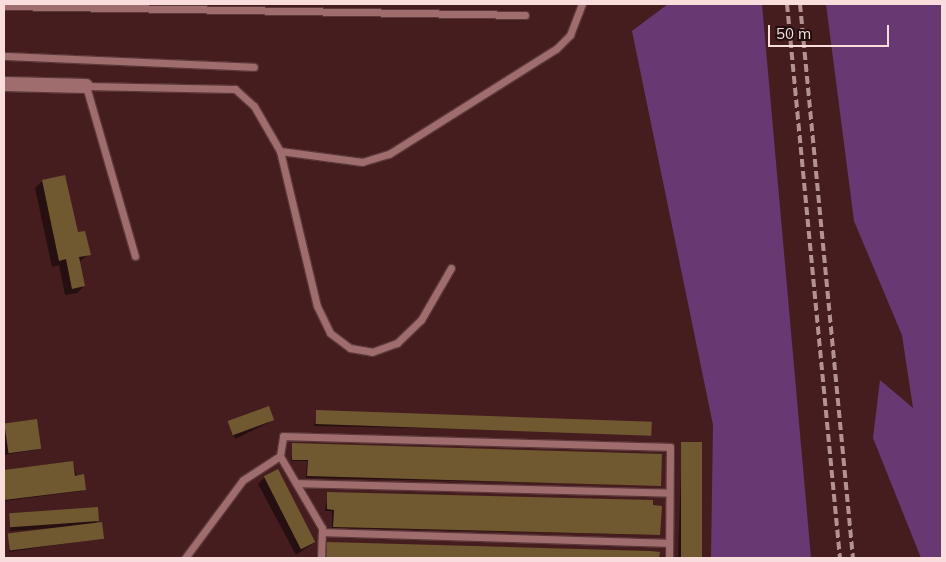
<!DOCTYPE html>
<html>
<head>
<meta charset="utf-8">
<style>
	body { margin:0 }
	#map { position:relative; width:946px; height:562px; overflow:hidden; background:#461d1e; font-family:Mulish,sans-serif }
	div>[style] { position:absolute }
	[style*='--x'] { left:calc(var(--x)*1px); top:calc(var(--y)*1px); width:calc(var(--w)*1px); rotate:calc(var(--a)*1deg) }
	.green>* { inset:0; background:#683873 }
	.shadow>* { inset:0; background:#0007 }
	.building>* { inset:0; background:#705931; transform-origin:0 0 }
	.roads { filter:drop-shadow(1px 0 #5c383b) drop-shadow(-1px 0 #5c383b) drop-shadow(0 1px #5c383b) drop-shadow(0 -1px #5c383b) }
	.lane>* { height:7px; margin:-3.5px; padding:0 3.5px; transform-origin:3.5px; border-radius:3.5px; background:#9f6d6d }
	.street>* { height:14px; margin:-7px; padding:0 7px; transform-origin:7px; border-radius:7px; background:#9f6d6d }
	.rail>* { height:4px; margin-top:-2px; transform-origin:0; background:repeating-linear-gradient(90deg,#b39291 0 8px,transparent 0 12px) }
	span { translate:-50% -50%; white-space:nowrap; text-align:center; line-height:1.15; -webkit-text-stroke:4px #210e0e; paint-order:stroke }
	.frame { position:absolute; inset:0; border:5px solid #f9dddc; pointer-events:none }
	.scale { position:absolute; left:768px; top:25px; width:121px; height:22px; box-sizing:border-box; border:2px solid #f9dddc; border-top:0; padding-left:6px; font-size:15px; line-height:18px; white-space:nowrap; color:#f9dddc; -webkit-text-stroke:4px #210e0e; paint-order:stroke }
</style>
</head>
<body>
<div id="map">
	<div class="green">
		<div style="clip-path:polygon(668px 4px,762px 4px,811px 558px,711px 558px,713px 425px,632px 31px)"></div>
		<div style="clip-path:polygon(826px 4px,942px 4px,942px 558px,921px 558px,873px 438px,880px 380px,913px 408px,902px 335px,854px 221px)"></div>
	</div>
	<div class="shadow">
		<div style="clip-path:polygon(42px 181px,89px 254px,79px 262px,84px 286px,77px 293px,65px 295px,59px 265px,52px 267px,35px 188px)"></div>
		<div style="clip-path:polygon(268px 408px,270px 422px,235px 439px,230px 426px)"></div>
		<div style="clip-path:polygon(316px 411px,651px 433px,314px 426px)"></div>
		<div style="clip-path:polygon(4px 426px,5px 425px,40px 449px,4px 455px)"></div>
		<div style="clip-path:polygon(682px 443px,701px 444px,700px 558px,678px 558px)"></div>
		<div style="clip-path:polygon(293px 445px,660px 485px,306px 478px,307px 461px,291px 461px)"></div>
		<div style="clip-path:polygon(72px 462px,82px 491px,4px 501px,4px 472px)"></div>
		<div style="clip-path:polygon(265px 477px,315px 542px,296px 555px,258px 484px)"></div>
		<div style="clip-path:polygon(328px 494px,659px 535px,332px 528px,332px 511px,325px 511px)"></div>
		<div style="clip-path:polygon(11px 518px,98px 520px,94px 524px,103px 538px,9px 552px,9px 535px,80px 526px,10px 531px)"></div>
		<div style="clip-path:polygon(327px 543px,658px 553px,658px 558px,325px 558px)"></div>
	</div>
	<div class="building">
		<div style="clip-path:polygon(65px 175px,78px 232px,85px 231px,91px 255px,79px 257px,85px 286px,72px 289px,66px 259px,59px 261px,42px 180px)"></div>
		<div style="left:269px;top:406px;width:15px;height:44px;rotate:70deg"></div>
		<div style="left:316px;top:410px;width:336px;height:14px;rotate:2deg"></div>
		<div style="left:37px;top:419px;width:30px;height:33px;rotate:82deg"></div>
		<div style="left:681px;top:442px;width:21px;height:116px"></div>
		<div style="clip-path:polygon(292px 443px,662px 454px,661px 486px,307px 476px,308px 460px,292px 460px)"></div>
		<div style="clip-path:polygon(73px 461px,75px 476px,84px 474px,86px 490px,4px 500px,4px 470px)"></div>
		<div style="left:278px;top:469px;width:82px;height:16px;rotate:63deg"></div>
		<div style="clip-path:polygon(327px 492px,653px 500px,653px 505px,662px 506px,660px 535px,333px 527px,334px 510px,327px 509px)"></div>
		<div style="left:98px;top:507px;width:14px;height:89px;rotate:86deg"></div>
		<div style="left:102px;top:522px;width:17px;height:95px;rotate:83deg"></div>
		<div style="clip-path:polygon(327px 542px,650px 551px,660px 552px,659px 558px,326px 558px)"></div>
	</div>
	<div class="roads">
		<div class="lane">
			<div style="--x:4;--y:6;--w:521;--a:0.99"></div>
			<div style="--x:4;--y:56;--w:250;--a:2.5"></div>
			<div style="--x:280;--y:151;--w:83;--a:7.6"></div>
			<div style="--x:362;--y:162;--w:28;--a:-17"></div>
			<div style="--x:389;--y:154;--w:197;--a:-32.2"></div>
			<div style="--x:556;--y:49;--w:20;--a:-45"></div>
			<div style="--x:570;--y:35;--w:33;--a:-69"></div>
			<div style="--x:135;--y:256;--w:177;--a:-106.1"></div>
			<div style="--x:86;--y:86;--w:149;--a:1.2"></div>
			<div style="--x:235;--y:89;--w:25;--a:42"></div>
			<div style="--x:254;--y:106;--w:52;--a:60"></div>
			<div style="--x:280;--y:151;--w:159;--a:76.6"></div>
			<div style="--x:317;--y:306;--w:30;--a:64"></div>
			<div style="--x:330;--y:333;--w:25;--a:37"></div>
			<div style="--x:350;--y:348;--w:22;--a:10"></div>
			<div style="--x:372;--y:352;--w:27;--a:-20"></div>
			<div style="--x:397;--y:343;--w:33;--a:-44"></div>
			<div style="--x:421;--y:320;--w:60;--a:-60"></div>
			<div style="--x:296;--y:483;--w:373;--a:1.5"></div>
			<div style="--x:322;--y:532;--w:347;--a:1.8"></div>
			<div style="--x:185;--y:558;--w:97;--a:-53.4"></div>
			<div style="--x:243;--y:480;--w:44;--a:-33"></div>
			<div style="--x:321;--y:558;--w:30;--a:-88"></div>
			<div style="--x:322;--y:528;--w:83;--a:-120.3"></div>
			<div style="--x:280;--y:456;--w:20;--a:-81"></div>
			<div style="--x:283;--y:436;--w:387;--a:1.6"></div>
			<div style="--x:670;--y:447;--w:111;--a:90.5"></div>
		</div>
		<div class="street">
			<div style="--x:4;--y:84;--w:82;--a:1.4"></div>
		</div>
	</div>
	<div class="rail">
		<div style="--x:787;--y:4;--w:557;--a:84.54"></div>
		<div style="--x:800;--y:4;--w:557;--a:84.54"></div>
	</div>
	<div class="frame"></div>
	<div class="scale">50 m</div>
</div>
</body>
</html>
